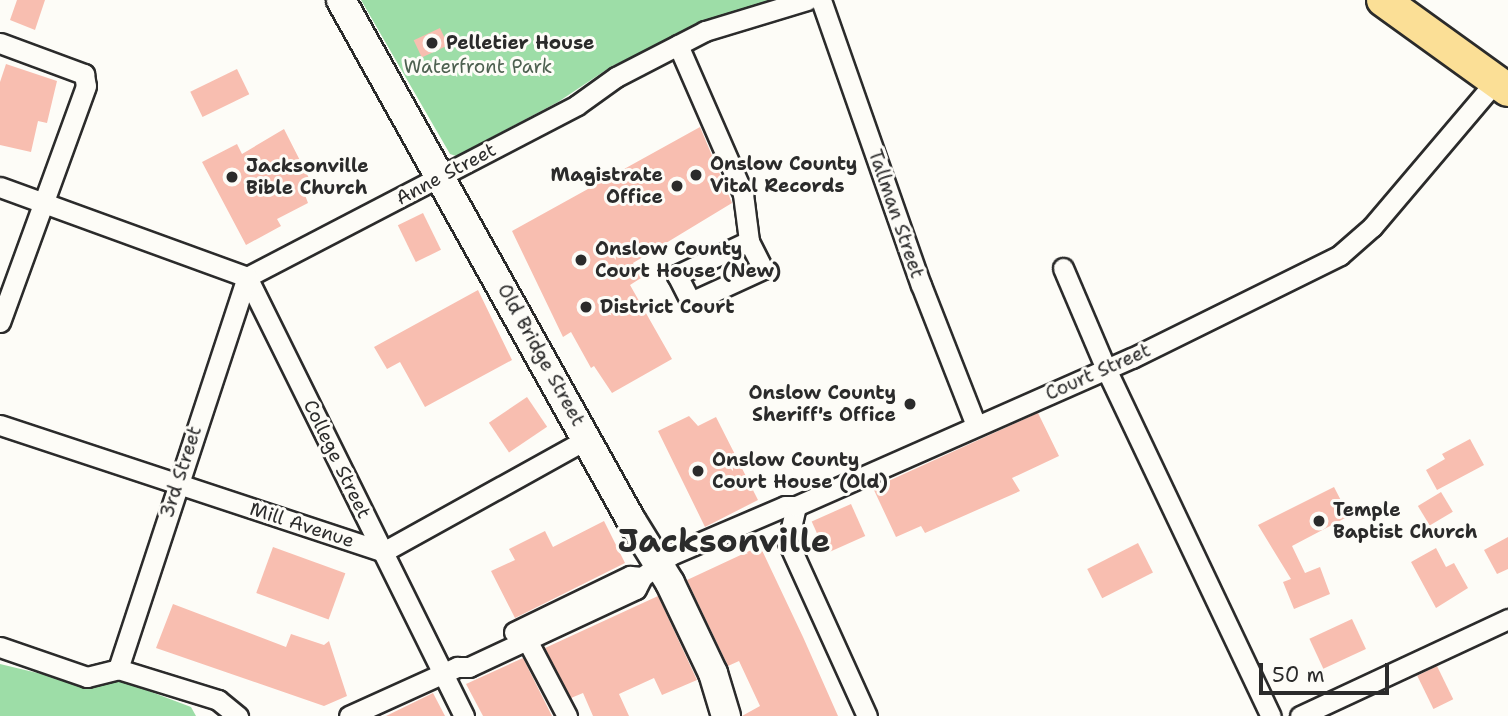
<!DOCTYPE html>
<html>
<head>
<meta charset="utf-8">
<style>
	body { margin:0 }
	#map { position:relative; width:1508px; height:716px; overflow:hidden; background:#fdfcf7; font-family:"Shantell Sans",sans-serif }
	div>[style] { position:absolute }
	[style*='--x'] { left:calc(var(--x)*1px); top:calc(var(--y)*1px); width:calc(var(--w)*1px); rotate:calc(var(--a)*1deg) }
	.green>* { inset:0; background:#9ddda7 }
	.building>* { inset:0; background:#f8beb0; transform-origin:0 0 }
	.roads { filter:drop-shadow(2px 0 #2b2b2b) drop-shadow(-2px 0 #2b2b2b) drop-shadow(0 2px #2b2b2b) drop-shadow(0 -2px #2b2b2b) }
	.street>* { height:19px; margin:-9.5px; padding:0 9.5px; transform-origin:9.5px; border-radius:9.5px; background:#fdfcf7 }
	.secondary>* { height:28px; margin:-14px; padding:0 14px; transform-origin:14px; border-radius:14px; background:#fdfcf7 }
	.primary>* { height:32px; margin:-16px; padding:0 16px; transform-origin:16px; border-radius:16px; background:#fbdf96 }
	.dots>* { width:19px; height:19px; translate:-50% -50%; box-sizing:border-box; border:4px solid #fdfcf7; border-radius:50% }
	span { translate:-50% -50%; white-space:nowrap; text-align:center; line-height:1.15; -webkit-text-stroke:6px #fdfcf7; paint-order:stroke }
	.poi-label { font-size:19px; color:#2b2b2b; font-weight:700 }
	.left { translate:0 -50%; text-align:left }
	.right { translate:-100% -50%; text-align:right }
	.park-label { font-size:19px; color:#4d6050 }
	.street-label { font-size:19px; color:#2b2b2b }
	.town-label { font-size:33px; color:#2b2b2b; font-weight:700 }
	.scale { position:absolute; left:1259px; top:663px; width:130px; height:32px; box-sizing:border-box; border:4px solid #2b2b2b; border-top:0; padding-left:9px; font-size:21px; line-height:24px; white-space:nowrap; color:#2b2b2b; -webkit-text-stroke:5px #fdfcf7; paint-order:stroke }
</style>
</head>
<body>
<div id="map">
	<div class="green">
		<div style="clip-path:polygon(361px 0,778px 0,713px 19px,612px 66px,558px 102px,456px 156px,450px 154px)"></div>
		<div style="clip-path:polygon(0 664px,79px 683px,109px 676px,191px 707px,196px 716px,0 716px)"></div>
	</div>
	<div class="building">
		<div style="clip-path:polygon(17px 0,45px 0,35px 30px,10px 20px)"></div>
		<div style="left:440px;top:28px;width:19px;height:29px;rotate:65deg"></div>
		<div style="clip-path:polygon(6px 64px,57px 81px,47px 123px,38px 121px,31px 152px,0 145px,0 82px)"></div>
		<div style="left:237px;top:69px;width:28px;height:52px;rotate:64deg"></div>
		<div style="clip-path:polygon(700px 127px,732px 203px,633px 263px,641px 278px,630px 285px,672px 359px,612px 393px,594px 366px,591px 368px,571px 332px,563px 337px,512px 231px)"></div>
		<div style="clip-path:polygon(284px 129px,315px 190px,305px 195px,308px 203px,277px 219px,281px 226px,246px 245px,202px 162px,237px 144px,242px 154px)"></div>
		<div style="left:423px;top:213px;width:41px;height:28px;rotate:64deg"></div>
		<div style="clip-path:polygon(478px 290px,512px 360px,425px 407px,400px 362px,387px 369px,374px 347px)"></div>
		<div style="left:527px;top:397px;width:36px;height:46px;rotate:56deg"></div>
		<div style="clip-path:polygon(1038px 413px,1059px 456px,1012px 478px,1020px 491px,925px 533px,921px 526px,896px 537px,873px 488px)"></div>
		<div style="clip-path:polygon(689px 416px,698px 426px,716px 417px,758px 500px,705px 527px,658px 431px)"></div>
		<div style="clip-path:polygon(1470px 439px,1484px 465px,1437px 490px,1426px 470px,1445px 459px,1442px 454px)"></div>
		<div style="clip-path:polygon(1334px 487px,1349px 516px,1292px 546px,1305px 573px,1320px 567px,1330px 594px,1294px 609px,1283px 582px,1291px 579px,1258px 525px)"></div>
		<div style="left:1441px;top:492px;width:23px;height:27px;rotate:59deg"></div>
		<div style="left:851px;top:504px;width:35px;height:43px;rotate:66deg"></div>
		<div style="clip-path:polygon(604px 521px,625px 563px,515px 618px,491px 571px,515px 560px,509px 549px,545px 531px,553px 547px)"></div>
		<div style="clip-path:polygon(1508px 537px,1508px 569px,1497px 574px,1484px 550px)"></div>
		<div style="left:1138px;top:543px;width:33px;height:57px;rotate:63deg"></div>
		<div style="clip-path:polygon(760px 546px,803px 637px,838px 716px,742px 716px,760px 706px,739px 661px,728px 666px,687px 580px)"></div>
		<div style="left:273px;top:547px;width:77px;height:49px;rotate:20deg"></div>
		<div style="clip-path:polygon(1436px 548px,1446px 567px,1454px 563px,1468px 588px,1436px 608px,1411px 562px)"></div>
		<div style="clip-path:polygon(658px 596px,697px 680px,662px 695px,654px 678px,619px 694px,629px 716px,593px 716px,583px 693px,571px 698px,545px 648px)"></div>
		<div style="clip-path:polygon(173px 604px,286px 647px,291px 634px,324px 645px,329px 641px,347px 696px,324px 706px,156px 648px)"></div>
		<div style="left:1352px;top:619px;width:33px;height:47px;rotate:65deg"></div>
		<div style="clip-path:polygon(523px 658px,552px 716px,483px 716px,466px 684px)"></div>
		<div style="left:1437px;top:666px;width:37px;height:22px;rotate:64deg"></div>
		<div style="clip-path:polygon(433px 693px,445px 716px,386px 716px)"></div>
	</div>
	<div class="roads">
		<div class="street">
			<div style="--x:821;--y:0;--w:302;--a:70.7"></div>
			<div style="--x:921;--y:285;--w:150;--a:68.6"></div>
			<div style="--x:0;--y:43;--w:90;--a:20.3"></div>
			<div style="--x:84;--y:74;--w:12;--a:81"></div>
			<div style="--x:86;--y:86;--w:251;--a:110"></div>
			<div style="--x:678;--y:45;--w:163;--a:66.4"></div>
			<div style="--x:743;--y:194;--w:47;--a:82.7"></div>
			<div style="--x:749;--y:241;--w:80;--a:154.7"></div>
			<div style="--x:677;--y:275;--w:30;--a:63"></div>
			<div style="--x:691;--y:302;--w:79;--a:-24.6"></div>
			<div style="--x:763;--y:269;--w:31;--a:-117"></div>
			<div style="--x:0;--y:187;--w:263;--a:20"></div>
			<div style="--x:247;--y:277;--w:372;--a:-27.5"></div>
			<div style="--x:577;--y:105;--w:48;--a:-35.7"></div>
			<div style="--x:616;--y:77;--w:100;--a:-27.3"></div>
			<div style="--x:705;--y:31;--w:107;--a:-16.9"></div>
			<div style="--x:1063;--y:268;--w:110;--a:66.9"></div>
			<div style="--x:1106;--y:369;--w:384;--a:64.6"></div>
			<div style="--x:247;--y:277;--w:490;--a:63.7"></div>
			<div style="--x:0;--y:425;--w:404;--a:18.3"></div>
			<div style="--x:383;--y:552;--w:233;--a:-29"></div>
			<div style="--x:796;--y:506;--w:37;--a:103"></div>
			<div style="--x:788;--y:542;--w:191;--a:65.6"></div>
			<div style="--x:514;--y:632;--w:129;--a:-25.8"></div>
			<div style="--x:630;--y:576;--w:12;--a:5"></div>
			<div style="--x:527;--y:640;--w:86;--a:62.2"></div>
			<div style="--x:0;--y:647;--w:92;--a:19"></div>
			<div style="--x:87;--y:677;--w:32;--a:-14"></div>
			<div style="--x:118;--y:669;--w:105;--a:17.2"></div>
			<div style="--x:218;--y:700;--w:26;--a:39"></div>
			<div style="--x:118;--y:669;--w:413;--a:-71.8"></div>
			<div style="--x:349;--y:716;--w:119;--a:-24.4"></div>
			<div style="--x:457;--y:667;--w:12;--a:0"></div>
			<div style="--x:469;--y:667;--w:184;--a:-25"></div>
			<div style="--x:636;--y:589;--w:13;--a:-63"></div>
			<div style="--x:642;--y:577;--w:39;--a:-37"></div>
			<div style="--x:673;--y:554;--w:122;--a:-23.2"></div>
			<div style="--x:785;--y:506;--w:11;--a:0"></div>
			<div style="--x:796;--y:506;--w:367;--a:-23.8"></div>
			<div style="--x:1132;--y:358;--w:232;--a:-26.3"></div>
			<div style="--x:1340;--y:255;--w:43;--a:-41.2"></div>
			<div style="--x:1372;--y:227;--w:192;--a:-49.7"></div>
			<div style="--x:1300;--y:716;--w:230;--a:-25"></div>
		</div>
		<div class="secondary">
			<div style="--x:341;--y:0;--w:595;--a:60.85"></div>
			<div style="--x:631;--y:520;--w:74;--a:58.2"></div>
			<div style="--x:670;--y:583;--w:100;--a:64.5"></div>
			<div style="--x:713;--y:673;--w:45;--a:73.2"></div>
		</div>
		<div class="primary">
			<div style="--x:1383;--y:0;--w:154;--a:35.8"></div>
		</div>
	</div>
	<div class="dots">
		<div style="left:432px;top:43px;background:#2b2b2b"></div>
		<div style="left:696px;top:175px;background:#2b2b2b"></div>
		<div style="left:232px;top:177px;background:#2b2b2b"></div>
		<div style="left:677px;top:186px;background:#2b2b2b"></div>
		<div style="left:581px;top:260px;background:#2b2b2b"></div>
		<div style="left:586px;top:307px;background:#2b2b2b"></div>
		<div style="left:910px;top:404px;background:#2b2b2b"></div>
		<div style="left:698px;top:471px;background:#2b2b2b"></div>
		<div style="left:1319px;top:521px;background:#2b2b2b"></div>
	</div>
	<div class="poi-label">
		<span class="left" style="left:446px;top:43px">Pelletier House</span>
		<span class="left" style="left:710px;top:175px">Onslow County<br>Vital Records</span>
		<span class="left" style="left:246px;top:177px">Jacksonville<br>Bible Church</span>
		<span class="right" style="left:663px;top:186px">Magistrate<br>Office</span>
		<span class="left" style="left:595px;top:260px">Onslow County<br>Court House (New)</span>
		<span class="left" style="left:600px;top:307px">District Court</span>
		<span class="right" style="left:896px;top:404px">Onslow County<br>Sheriff's Office</span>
		<span class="left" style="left:712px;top:471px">Onslow County<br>Court House (Old)</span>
		<span class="left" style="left:1333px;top:521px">Temple<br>Baptist Church</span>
	</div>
	<div class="park-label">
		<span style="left:478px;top:67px">Waterfront Park</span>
	</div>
	<div class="street-label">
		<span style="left:446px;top:174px;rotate:-28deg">Anne Street</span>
		<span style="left:896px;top:214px;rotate:71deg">Tallman Street</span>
		<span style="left:541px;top:355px;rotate:61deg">Old Bridge Street</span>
		<span style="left:1098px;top:372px;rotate:-24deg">Court Street</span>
		<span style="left:337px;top:459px;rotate:64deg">College Street</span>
		<span style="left:181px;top:472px;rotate:-72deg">3rd Street</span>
		<span style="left:302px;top:525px;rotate:18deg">Mill Avenue</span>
	</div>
	<div class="town-label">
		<span style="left:724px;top:541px">Jacksonville</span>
	</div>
	<div class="scale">50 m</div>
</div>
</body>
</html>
